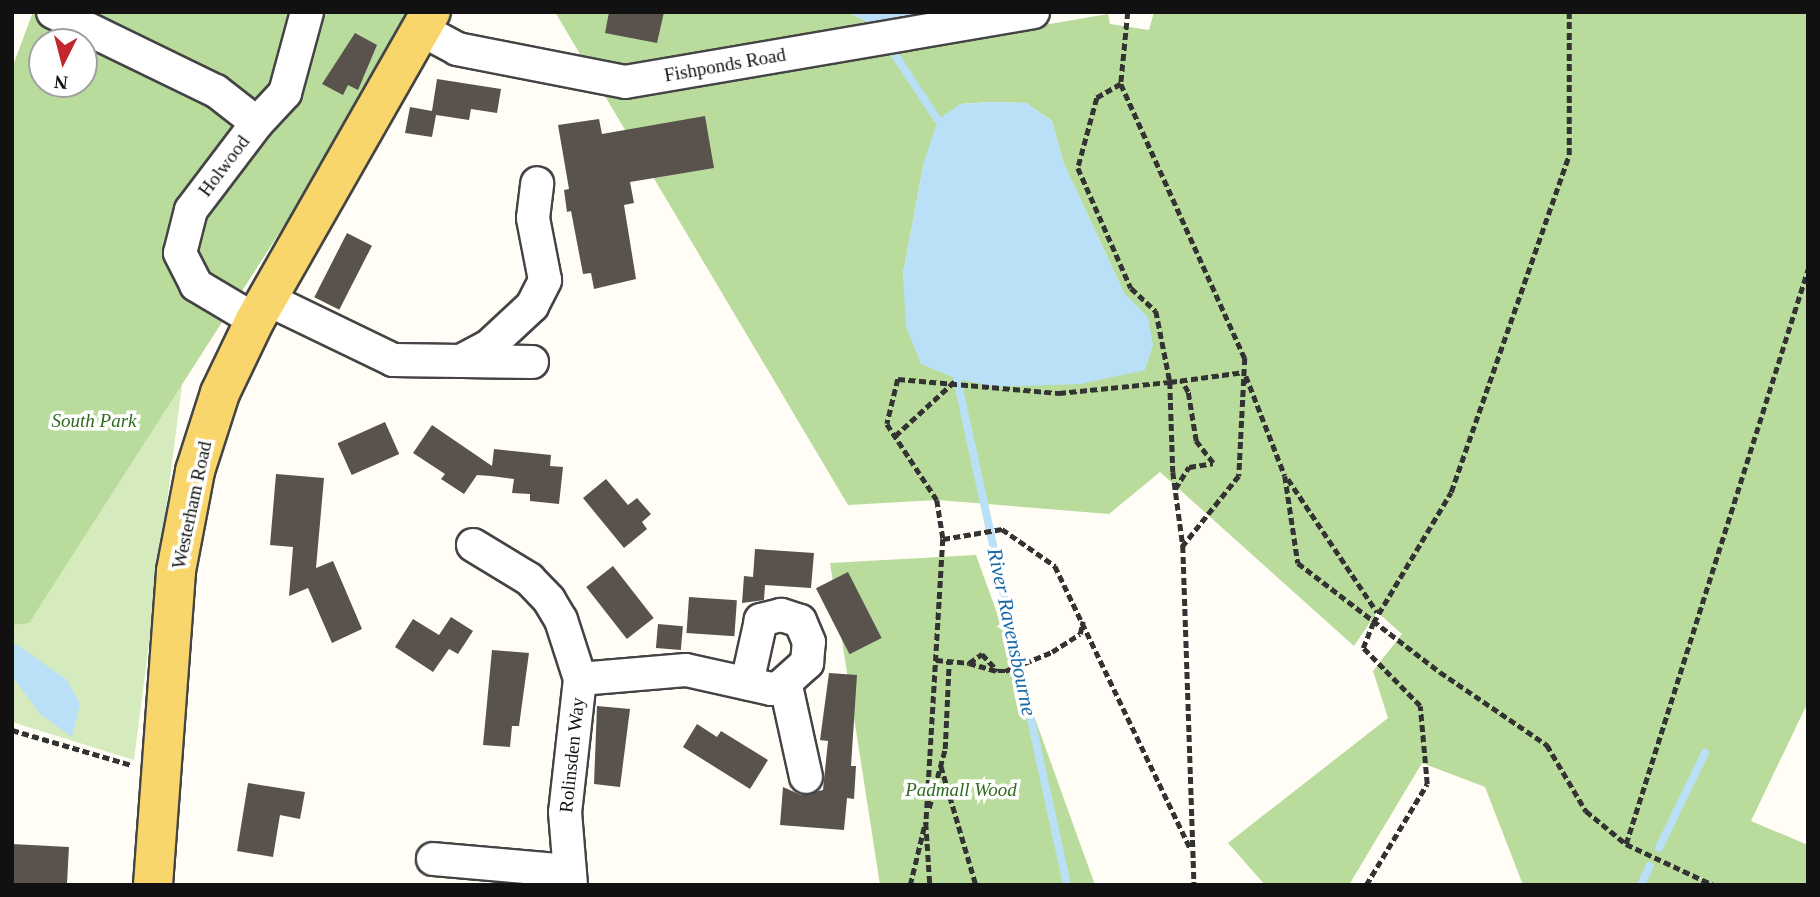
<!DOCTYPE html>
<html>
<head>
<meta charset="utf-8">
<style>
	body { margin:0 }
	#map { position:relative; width:1820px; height:897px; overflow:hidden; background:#fffdf5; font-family:Georgia,serif }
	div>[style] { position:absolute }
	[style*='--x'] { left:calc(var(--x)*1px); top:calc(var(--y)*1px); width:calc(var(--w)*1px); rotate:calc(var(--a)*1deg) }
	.green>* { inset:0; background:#d5ebbd }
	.forest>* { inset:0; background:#b9dc9c }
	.water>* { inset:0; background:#b9e0f7 }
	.stream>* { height:8px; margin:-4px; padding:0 4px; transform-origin:4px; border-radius:4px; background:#b9e0f7 }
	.building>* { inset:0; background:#5a524d; transform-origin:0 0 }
	.path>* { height:4.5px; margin-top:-2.25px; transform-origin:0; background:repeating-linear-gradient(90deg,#333 0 7px,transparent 0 10.5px) }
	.roads { filter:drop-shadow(2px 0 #444) drop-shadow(-2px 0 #444) drop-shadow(0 2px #444) drop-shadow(0 -2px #444) }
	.minor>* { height:32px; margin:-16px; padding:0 16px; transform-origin:16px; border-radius:16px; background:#fff }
	.major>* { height:38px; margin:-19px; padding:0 19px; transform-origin:19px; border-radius:19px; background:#f9d66b }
	.path-bridge>* { height:4.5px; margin-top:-2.25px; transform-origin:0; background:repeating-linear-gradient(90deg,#333 0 7px,transparent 0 10.5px) }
	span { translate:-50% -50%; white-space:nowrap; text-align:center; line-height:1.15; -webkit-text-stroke:7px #fff; paint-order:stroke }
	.street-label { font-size:19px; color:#111 }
	.park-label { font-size:19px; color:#2f6b1f; font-style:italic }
	.water-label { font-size:21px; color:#1768a6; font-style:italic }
	.frame { position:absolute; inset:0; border:14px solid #111; pointer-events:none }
	.north { position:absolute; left:28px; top:28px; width:70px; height:70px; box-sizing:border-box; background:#fff; border:2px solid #a0a0a0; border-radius:50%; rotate:186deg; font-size:19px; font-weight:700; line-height:28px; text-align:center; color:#111 }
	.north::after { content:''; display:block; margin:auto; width:24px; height:32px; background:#c4262e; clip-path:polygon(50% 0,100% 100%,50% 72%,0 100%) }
</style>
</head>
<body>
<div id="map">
	<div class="green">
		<div style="clip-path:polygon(12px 338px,188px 338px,134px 760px,12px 722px)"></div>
	</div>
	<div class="forest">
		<div style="clip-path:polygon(evenodd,33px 12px,421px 12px,29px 623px,12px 625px,12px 68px,33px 12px,42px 42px,84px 42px,84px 84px,42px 84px,42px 42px)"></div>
		<div style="clip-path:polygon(evenodd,555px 12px,847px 12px,876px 26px,881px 53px,1108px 14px,1110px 24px,1149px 30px,1154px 12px,1808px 12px,1808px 702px,1751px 821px,1808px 845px,1808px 885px,1523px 885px,1485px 787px,1422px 763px,1349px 885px,1265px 885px,1228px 843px,1388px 718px,1373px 671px,1402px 634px,1377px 612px,1354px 646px,1160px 472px,1109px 514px,937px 500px,848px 505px,555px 12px,992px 102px,1026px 103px,1052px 121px,1063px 162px,1124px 293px,903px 274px,924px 162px,960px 104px,992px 102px)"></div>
		<div style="clip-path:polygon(976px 555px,1095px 885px,880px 885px,830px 563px)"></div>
	</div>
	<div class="water">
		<div style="clip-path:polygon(847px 12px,954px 12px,876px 26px)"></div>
		<div style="clip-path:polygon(992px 102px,1026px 103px,1052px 121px,1063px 162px,1124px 293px,1148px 317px,1153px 345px,1145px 370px,1081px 384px,996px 387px,957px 379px,921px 364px,906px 327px,903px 274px,924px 162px,938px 120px,960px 104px)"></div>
		<div style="clip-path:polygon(12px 641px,67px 680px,80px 704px,72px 737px,41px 715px,12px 676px)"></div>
	</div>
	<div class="stream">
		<div style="--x:887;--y:43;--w:92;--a:56.5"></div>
		<div style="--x:957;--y:379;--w:518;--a:77.74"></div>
		<div style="--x:1659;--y:848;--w:106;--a:-64.2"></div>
		<div style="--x:1641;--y:885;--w:21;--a:-65"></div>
	</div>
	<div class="building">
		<div style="clip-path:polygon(609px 12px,664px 12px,657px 43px,605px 33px)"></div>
		<div style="clip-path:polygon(355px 33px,377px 45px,358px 90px,348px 85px,343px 95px,322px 84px)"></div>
		<div style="clip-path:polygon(437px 79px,501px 89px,497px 113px,471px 109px,469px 120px,436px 115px,432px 137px,405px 133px,410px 107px,432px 111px)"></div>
		<div style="clip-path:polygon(705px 116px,714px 168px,630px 182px,634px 203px,624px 205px,636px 279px,594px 289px,591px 273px,583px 274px,571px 211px,567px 212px,564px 190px,569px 189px,558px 125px,599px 119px,602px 134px)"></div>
		<div style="left:347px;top:233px;width:28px;height:72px;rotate:27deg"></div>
		<div style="left:385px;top:422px;width:35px;height:52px;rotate:66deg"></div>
		<div style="clip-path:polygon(432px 425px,492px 466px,494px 449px,551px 455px,550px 466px,563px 467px,559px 504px,530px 501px,530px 494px,512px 493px,514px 479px,491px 476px,477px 475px,464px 494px,441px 479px,445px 474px,413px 453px)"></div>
		<div style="clip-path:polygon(276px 474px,324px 478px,316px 568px,333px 561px,362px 629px,332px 643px,308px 588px,289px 596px,293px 547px,270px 545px)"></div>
		<div style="clip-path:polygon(606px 479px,628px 505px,637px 498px,651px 514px,642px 522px,647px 529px,624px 548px,583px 498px)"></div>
		<div style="clip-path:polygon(755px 549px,814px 553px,811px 588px,765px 585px,764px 600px,742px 603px,744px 576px,753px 577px)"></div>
		<div style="left:613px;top:566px;width:66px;height:34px;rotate:52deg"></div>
		<div style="left:848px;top:572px;width:74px;height:36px;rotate:63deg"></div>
		<div style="left:689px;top:597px;width:48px;height:36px;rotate:4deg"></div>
		<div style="clip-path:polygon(451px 617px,473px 631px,458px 654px,449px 649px,433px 672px,395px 647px,413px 619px,439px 635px)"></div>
		<div style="left:658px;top:624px;width:25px;height:24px;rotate:5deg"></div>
		<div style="clip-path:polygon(492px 650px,529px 653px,519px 726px,512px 726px,510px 747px,483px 745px)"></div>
		<div style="clip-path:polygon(829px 673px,857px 675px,851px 766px,856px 766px,854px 799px,847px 798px,844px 830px,780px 825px,783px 787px,801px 795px,823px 790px,828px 741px,820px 740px)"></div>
		<div style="clip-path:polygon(597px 706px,630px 709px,620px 787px,594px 784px)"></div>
		<div style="clip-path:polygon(697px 724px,717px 737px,721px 731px,768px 760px,750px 789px,683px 747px)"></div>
		<div style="clip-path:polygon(248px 783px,305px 792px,300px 819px,280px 815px,273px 857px,237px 851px)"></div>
		<div style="left:12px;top:844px;width:57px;height:41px;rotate:3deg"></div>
	</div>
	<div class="path">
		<div style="--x:1128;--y:12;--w:72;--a:95.6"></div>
		<div style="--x:1121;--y:84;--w:301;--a:65.7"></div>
		<div style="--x:1245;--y:358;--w:118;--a:92.9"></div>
		<div style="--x:1239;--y:476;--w:90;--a:128.7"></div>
		<div style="--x:1183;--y:546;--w:339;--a:88.1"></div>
		<div style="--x:1121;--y:84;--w:28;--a:150"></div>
		<div style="--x:1097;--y:98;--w:73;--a:105.2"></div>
		<div style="--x:1078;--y:168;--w:131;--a:66.2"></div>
		<div style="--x:1131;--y:288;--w:34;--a:43"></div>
		<div style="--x:1156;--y:311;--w:72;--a:78.8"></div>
		<div style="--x:1170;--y:382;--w:90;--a:88.1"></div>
		<div style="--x:1173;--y:472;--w:75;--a:82.3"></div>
		<div style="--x:1246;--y:376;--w:107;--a:68.7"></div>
		<div style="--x:1285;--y:476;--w:88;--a:81.5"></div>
		<div style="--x:1298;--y:563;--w:179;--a:37.5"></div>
		<div style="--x:1440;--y:672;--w:130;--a:34.3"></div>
		<div style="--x:1547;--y:745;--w:77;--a:59.4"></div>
		<div style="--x:1586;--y:811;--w:52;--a:39.5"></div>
		<div style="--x:1626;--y:844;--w:96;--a:25.2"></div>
		<div style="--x:898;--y:379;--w:46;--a:103.7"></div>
		<div style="--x:887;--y:424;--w:91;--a:56.7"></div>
		<div style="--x:937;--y:500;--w:39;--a:81"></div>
		<div style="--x:943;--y:539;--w:285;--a:93.4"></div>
		<div style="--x:926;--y:823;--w:62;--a:86.3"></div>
		<div style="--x:1170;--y:382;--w:75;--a:-7.7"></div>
		<div style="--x:895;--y:436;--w:84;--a:-42.6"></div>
		<div style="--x:1288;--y:479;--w:160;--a:56.2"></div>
		<div style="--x:1175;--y:489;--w:26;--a:-58"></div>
		<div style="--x:1189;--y:467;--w:24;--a:-9"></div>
		<div style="--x:1213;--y:463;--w:28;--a:-128"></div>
		<div style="--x:1196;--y:441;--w:50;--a:-99.3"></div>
		<div style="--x:1188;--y:392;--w:14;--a:-120"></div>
		<div style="--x:943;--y:539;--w:60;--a:-9.6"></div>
		<div style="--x:1002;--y:529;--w:65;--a:34.9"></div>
		<div style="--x:1055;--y:566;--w:313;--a:64.4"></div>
		<div style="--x:936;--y:660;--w:33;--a:5"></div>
		<div style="--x:969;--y:663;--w:16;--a:-35"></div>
		<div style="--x:982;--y:654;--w:23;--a:47"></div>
		<div style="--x:998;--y:671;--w:7;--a:0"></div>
		<div style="--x:1005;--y:671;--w:51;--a:-22"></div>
		<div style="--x:1052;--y:652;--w:33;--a:-33"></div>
		<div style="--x:1080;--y:634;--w:13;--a:-77"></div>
		<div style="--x:969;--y:663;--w:29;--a:16"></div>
		<div style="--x:12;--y:730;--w:125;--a:16.3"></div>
		<div style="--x:941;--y:766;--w:124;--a:73.6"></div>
		<div style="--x:929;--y:808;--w:61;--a:-74.8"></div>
		<div style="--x:945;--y:749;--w:88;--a:-87.4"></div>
		<div style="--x:1626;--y:844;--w:603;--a:-72.44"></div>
		<div style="--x:910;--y:885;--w:64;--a:-76.4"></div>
		<div style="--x:1366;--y:885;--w:118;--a:-58.9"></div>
		<div style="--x:1427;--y:784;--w:78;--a:-95.1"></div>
		<div style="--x:1420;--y:706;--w:81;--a:-134.5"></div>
		<div style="--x:1363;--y:648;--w:27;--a:-68"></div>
		<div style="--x:1373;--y:623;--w:152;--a:-59.2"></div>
		<div style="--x:1451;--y:492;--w:357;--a:-70.7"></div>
		<div style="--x:1569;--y:155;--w:143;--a:-90"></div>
	</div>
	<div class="roads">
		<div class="minor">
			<div style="--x:53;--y:12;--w:181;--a:25.9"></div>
			<div style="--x:216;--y:91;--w:52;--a:38"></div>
			<div style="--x:257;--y:123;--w:109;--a:127.2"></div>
			<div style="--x:191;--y:210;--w:44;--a:104.3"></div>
			<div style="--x:180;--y:253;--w:36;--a:63"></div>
			<div style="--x:196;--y:285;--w:69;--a:30.7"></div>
			<div style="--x:422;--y:30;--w:40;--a:28"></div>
			<div style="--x:457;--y:49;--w:171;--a:11.1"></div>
			<div style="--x:625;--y:82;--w:414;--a:-9.7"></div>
			<div style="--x:257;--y:123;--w:41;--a:-47"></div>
			<div style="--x:285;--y:93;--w:84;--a:-74.8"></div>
			<div style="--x:267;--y:299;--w:140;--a:25.8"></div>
			<div style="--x:393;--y:360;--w:68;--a:0.8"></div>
			<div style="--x:461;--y:361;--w:32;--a:-28"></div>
			<div style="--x:489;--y:346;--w:59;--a:-42.9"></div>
			<div style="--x:532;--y:306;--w:29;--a:-63"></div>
			<div style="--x:545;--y:280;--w:63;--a:-101"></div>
			<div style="--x:533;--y:218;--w:35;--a:-83"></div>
			<div style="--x:462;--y:361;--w:70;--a:0.8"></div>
			<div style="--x:473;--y:545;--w:66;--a:31.3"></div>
			<div style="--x:529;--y:579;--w:29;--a:46"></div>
			<div style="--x:549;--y:600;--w:23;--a:59"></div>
			<div style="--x:561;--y:620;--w:62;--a:72.1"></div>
			<div style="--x:580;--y:679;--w:134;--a:96.4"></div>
			<div style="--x:565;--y:812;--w:73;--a:85.3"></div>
			<div style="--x:580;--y:679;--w:106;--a:-4.9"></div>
			<div style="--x:686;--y:670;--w:87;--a:12.6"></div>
			<div style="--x:771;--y:689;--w:8;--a:-7"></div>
			<div style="--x:779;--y:688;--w:38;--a:-42"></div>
			<div style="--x:807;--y:663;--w:21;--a:-85"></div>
			<div style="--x:809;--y:642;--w:23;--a:-113"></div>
			<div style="--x:800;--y:621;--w:20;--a:-162"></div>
			<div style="--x:781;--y:615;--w:21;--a:166"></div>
			<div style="--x:761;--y:620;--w:65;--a:102.5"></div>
			<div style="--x:786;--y:686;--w:93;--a:77.6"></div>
			<div style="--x:433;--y:859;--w:137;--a:5"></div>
		</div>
		<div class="major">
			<div style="--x:153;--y:885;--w:315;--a:-85.8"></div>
			<div style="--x:176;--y:571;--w:102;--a:-79.2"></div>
			<div style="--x:195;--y:471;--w:82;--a:-72.2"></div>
			<div style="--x:220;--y:393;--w:81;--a:-64.4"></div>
			<div style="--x:255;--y:320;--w:355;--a:-60.3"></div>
		</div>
	</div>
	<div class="path-bridge">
		<div style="--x:898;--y:379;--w:162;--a:5"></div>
		<div style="--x:1059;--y:393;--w:112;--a:-5.7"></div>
	</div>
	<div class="street-label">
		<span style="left:725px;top:65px;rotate:-10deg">Fishponds Road</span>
		<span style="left:224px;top:166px;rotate:-53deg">Holwood</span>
		<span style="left:192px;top:505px;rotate:-78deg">Westerham Road</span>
		<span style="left:572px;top:755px;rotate:-84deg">Rolinsden Way</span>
	</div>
	<div class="park-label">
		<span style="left:94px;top:421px">South Park</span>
		<span style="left:961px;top:790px">Padmall Wood</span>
	</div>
	<div class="water-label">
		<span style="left:1012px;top:632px;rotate:78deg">River Ravensbourne</span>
	</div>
	<div class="frame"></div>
	<div class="north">N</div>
</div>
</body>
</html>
